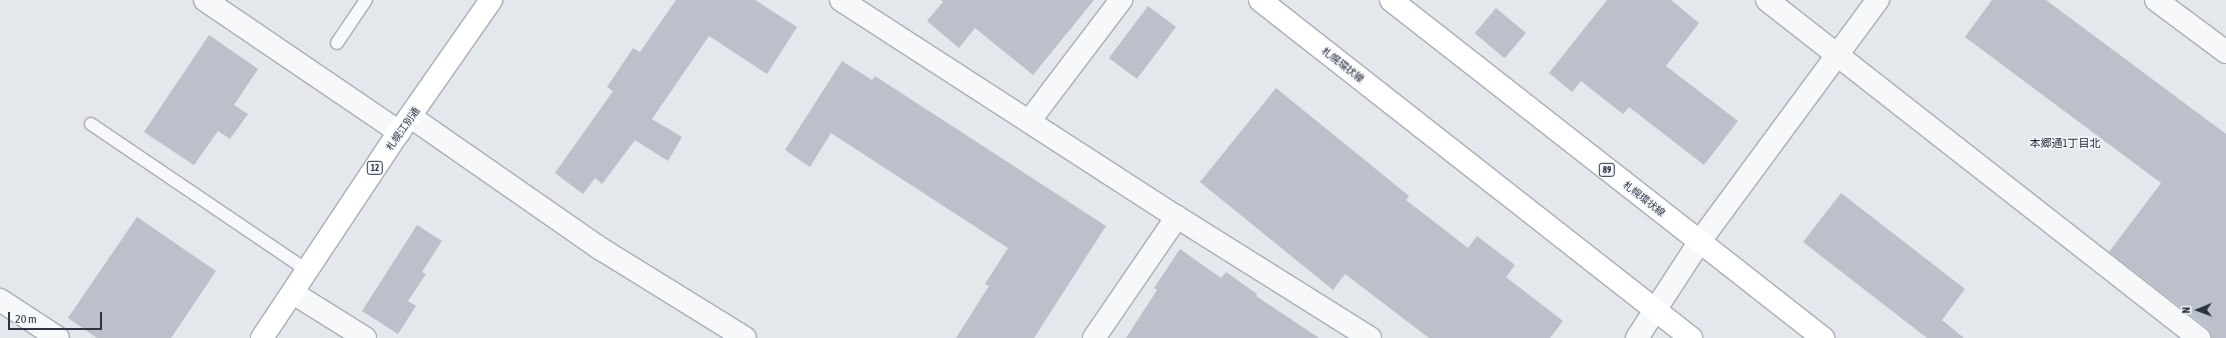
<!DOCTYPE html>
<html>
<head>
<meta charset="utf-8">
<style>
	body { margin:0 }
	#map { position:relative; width:2226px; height:338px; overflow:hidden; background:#e4e7ec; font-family:"Asap Condensed","Noto Sans JP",sans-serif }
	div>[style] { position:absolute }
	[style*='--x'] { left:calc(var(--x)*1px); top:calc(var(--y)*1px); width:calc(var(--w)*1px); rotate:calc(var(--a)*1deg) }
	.building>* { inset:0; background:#bbc0ca; transform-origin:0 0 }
	.roads { filter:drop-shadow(1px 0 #a9aeb7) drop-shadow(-1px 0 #a9aeb7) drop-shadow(0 1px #a9aeb7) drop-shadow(0 -1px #a9aeb7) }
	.lane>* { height:12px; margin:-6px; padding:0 6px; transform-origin:6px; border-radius:6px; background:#f7f8fa }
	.street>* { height:22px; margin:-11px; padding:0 11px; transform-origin:11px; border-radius:11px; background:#f7f8fa }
	.primary>* { height:22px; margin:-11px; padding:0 11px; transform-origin:11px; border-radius:11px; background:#fff }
	.highway>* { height:22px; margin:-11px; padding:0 11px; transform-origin:11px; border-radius:11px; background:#fff }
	span { translate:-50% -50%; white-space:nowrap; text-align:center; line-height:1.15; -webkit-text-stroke:3px #f4f6f9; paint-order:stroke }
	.shield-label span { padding:1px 3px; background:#f4f6f9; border:1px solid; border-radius:3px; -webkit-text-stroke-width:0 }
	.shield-label { font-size:9px; color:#2b3445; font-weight:700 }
	.street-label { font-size:10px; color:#2b3445 }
	.neighbourhood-label { font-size:11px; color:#1d2536 }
	.north { position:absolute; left:2178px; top:290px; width:40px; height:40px; -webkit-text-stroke:3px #f4f6f9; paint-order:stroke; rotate:269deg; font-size:11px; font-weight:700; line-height:16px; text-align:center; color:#2b3445 }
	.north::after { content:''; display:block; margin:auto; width:14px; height:18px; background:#2b3445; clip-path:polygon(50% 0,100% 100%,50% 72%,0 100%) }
	.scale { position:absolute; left:8px; top:312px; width:94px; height:18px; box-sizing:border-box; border:2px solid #2b3445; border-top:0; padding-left:5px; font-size:12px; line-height:14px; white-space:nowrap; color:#2b3445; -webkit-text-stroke:3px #f4f6f9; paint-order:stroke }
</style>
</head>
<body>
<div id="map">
	<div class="building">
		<div style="clip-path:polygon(676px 0,755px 0,797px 27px,767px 74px,709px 36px,652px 119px,682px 137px,668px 161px,635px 140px,602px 184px,595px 178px,583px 194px,555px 173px,613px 91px,607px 87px,633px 48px,640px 52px)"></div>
		<div style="clip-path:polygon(941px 0,1094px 0,1033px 75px,975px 28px,959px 48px,927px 21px,943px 2px)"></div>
		<div style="clip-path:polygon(1607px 0,1671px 0,1699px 23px,1666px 66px,1738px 121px,1704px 165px,1629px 107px,1623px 114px,1581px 81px,1572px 92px,1549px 73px)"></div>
		<div style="clip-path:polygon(1992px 0,2046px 0,2226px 134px,2226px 338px,2212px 338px,2207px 328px,2109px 252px,2161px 183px,1965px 37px)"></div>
		<div style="left:1148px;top:6px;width:35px;height:65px;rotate:37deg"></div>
		<div style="left:1496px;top:8px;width:39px;height:33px;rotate:40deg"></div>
		<div style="clip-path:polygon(209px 35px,258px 69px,234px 105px,248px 114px,230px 139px,218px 131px,194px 165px,144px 132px)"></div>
		<div style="clip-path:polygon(842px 61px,872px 80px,875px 76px,1106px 226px,1034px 338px,956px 338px,989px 286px,985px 284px,1008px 248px,831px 133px,810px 167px,785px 150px)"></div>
		<div style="clip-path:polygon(1276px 88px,1409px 196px,1406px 200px,1468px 248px,1477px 236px,1515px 265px,1506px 277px,1563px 321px,1550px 338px,1429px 338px,1345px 274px,1333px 290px,1200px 182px)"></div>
		<div style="clip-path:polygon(1841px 193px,1965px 289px,1942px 320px,1964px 338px,1927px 338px,1803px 242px)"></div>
		<div style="clip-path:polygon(137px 217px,216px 271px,171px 338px,97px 338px,68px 318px)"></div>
		<div style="clip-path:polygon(417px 225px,442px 241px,422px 272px,426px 274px,408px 301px,416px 306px,398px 334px,362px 311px)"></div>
		<div style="clip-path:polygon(1180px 249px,1221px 278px,1226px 272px,1257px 294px,1256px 296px,1319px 338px,1126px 338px,1157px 290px,1154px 288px)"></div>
	</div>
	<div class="roads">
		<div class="lane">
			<div style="--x:337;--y:43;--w:52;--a:-56"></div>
			<div style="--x:91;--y:124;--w:261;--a:34.1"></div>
		</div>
		<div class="street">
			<div style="--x:205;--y:0;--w:235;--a:34.2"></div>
			<div style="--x:841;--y:0;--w:400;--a:32.9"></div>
			<div style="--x:1177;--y:217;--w:228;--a:32.1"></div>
			<div style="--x:1767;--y:0;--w:549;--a:38.04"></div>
			<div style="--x:2156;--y:0;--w:87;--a:36.6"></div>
			<div style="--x:411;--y:117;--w:231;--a:34.8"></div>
			<div style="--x:601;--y:249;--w:169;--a:31.7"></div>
			<div style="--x:1030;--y:120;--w:151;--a:-52.8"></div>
			<div style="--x:293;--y:293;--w:85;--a:32"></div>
			<div style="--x:0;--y:300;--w:69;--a:33.2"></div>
			<div style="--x:1094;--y:338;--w:147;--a:-55.6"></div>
			<div style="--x:1637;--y:338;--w:116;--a:-57"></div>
			<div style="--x:1700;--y:241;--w:300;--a:-53.6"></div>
		</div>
		<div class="primary">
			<div style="--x:1260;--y:0;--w:548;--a:38.1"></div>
			<div style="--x:1391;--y:0;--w:549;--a:38.04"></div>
		</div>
		<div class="highway">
			<div style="--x:262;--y:338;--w:247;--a:-56.4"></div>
			<div style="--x:399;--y:132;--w:161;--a:-55.1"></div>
		</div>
	</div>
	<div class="shield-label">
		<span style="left:375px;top:168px">12</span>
		<span style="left:1607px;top:170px">89</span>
	</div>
	<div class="street-label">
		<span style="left:1343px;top:65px;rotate:38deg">札幌環状線</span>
		<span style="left:403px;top:129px;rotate:-55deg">札幌江別通</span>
		<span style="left:1644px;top:199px;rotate:38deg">札幌環状線</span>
	</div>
	<div class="neighbourhood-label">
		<span style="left:2065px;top:143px">本郷通1丁目北</span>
	</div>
	<div class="north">N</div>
	<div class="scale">20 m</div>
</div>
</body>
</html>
